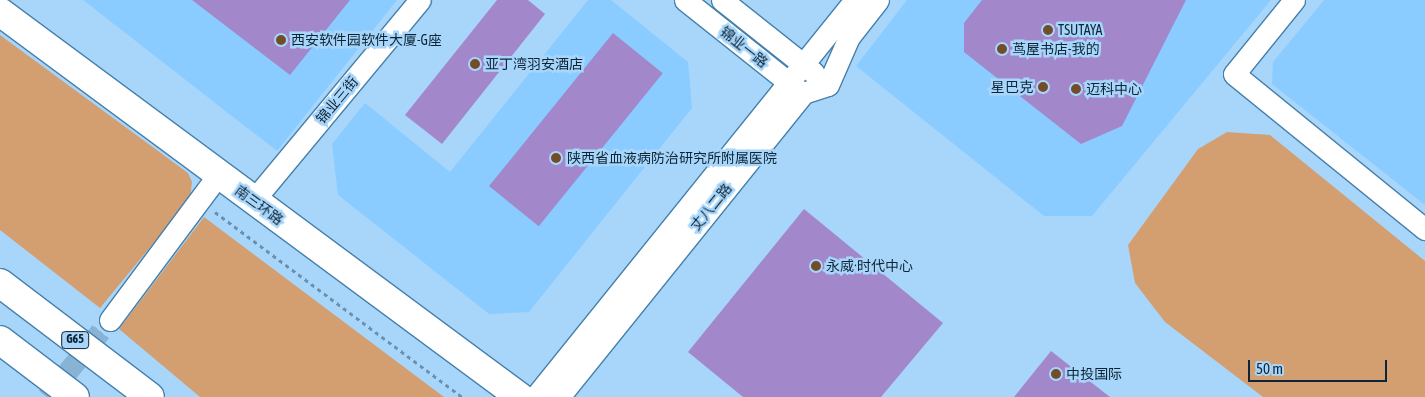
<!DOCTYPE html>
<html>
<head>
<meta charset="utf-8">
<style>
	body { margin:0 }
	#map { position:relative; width:1425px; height:397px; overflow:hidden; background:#a8d6fb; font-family:"Asap Condensed","Noto Sans SC",sans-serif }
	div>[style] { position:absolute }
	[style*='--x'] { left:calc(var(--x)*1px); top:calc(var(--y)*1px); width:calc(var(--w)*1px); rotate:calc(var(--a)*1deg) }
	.built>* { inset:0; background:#8accff }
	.green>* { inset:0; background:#d39f71 }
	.building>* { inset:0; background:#a287ca; transform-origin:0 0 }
	.minor-tunnel>* { height:21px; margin-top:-10.5px; transform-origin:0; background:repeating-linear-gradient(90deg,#89b3d4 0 21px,transparent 0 32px) }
	.path>* { height:3px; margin-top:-1.5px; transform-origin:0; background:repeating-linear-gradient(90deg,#6b91ae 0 4px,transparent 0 8px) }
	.roads { filter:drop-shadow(1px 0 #4780aa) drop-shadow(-1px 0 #4780aa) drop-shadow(0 1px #4780aa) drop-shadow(0 -1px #4780aa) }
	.minor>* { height:21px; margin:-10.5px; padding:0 10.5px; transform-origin:10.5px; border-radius:10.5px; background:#fff }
	.highway>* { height:28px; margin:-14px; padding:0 14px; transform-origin:14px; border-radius:14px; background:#fff }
	.dots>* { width:14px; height:14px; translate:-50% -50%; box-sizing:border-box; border:2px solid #a8d6fb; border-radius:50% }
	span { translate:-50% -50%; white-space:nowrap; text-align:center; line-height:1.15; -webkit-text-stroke:5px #a8d6fb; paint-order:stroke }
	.shield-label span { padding:1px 4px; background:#a8d6fb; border:1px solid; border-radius:4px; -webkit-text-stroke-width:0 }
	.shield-label { font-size:12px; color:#0d2536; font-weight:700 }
	.poi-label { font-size:14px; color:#0d2536 }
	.left { translate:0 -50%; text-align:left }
	.right { translate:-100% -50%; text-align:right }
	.street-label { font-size:14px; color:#0d2536 }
	.scale { position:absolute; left:1248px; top:360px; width:139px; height:22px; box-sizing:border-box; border:2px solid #0d2536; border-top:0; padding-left:6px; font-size:15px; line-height:18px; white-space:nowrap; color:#0d2536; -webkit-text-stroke:4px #a8d6fb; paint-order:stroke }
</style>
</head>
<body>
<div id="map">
	<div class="built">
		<div style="clip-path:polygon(83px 0,397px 0,277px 151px)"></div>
		<div style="clip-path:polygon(588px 0,611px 0,688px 62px,692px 108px,529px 312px,489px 314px,338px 195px,332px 144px,365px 103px,450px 172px)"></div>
		<div style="clip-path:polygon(907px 0,1271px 0,1092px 216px,1044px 216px,856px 66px)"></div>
		<div style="clip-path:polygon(1324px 0,1425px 0,1425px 205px,1272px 84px,1273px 62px)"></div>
	</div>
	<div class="green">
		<div style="clip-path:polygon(0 35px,188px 173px,192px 182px,190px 199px,100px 308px,0 230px)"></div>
		<div style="clip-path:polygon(1227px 132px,1270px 135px,1425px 261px,1425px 397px,1263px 397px,1165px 322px,1135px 283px,1128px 245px,1198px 149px)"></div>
		<div style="clip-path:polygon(204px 217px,444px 397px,200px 397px,119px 329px)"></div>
	</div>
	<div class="building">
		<div style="clip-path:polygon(192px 0,350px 0,290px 75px)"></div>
		<div style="clip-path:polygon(497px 0,528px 0,545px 14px,442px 144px,405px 115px)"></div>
		<div style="clip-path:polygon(982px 0,1186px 0,1122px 126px,1081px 144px,964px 52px,964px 23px)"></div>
		<div style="left:613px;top:33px;width:64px;height:197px;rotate:39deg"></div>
		<div style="clip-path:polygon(804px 209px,943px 323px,881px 397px,743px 397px,688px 352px)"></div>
		<div style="clip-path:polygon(1051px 351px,1110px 397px,1014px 397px)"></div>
	</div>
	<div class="minor-tunnel">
		<div style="--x:47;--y:397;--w:99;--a:-50.7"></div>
	</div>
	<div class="path">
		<div style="--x:215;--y:212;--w:309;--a:36.8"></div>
	</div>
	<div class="roads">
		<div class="minor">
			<div style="--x:685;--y:0;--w:144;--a:38.5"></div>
			<div style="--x:722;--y:0;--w:117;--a:38.4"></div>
			<div style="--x:1294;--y:0;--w:95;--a:129"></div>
			<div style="--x:1234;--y:74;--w:246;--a:39.1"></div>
			<div style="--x:253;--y:201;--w:261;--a:-50.3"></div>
			<div style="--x:110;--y:320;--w:181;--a:-53.3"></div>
			<div style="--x:535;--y:397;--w:510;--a:-51.13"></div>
			<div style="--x:559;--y:397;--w:390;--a:-51.2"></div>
			<div style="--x:803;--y:93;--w:26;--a:-18"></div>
			<div style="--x:828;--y:85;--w:52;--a:-66.4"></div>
			<div style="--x:849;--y:37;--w:47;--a:-51.9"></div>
		</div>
		<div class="highway">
			<div style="--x:0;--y:12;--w:647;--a:36.52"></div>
			<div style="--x:0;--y:283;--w:188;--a:37.2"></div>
			<div style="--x:0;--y:340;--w:94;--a:37.2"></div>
		</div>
	</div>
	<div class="dots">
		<div style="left:1048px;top:30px;background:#734d2a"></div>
		<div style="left:281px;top:40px;background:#734d2a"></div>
		<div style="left:1002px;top:49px;background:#734d2a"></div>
		<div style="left:475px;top:64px;background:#734d2a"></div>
		<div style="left:1043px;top:87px;background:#734d2a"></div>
		<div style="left:1076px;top:89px;background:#734d2a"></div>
		<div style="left:556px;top:158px;background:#734d2a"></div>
		<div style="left:816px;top:266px;background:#734d2a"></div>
		<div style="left:1056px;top:374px;background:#734d2a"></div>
	</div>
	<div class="shield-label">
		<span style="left:75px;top:340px">G65</span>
	</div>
	<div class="poi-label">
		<span class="left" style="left:1058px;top:30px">TSUTAYA</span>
		<span class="left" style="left:291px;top:40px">西安软件园软件大厦-G座</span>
		<span class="left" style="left:1012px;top:49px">茑屋书店-我的</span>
		<span class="left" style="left:485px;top:64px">亚丁湾羽安酒店</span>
		<span class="right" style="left:1033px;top:87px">星巴克</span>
		<span class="left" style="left:1086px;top:89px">迈科中心</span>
		<span class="left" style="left:567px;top:158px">陕西省血液病防治研究所附属医院</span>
		<span class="left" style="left:826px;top:266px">永威·时代中心</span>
		<span class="left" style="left:1066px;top:374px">中投国际</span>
	</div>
	<div class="street-label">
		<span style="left:744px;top:47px;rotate:38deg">锦业一路</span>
		<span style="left:337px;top:100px;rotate:-50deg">锦业三街</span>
		<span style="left:259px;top:205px;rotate:36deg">南三环路</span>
		<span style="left:711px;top:207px;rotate:-51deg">丈八二路</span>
	</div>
	<div class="scale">50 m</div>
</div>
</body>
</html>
